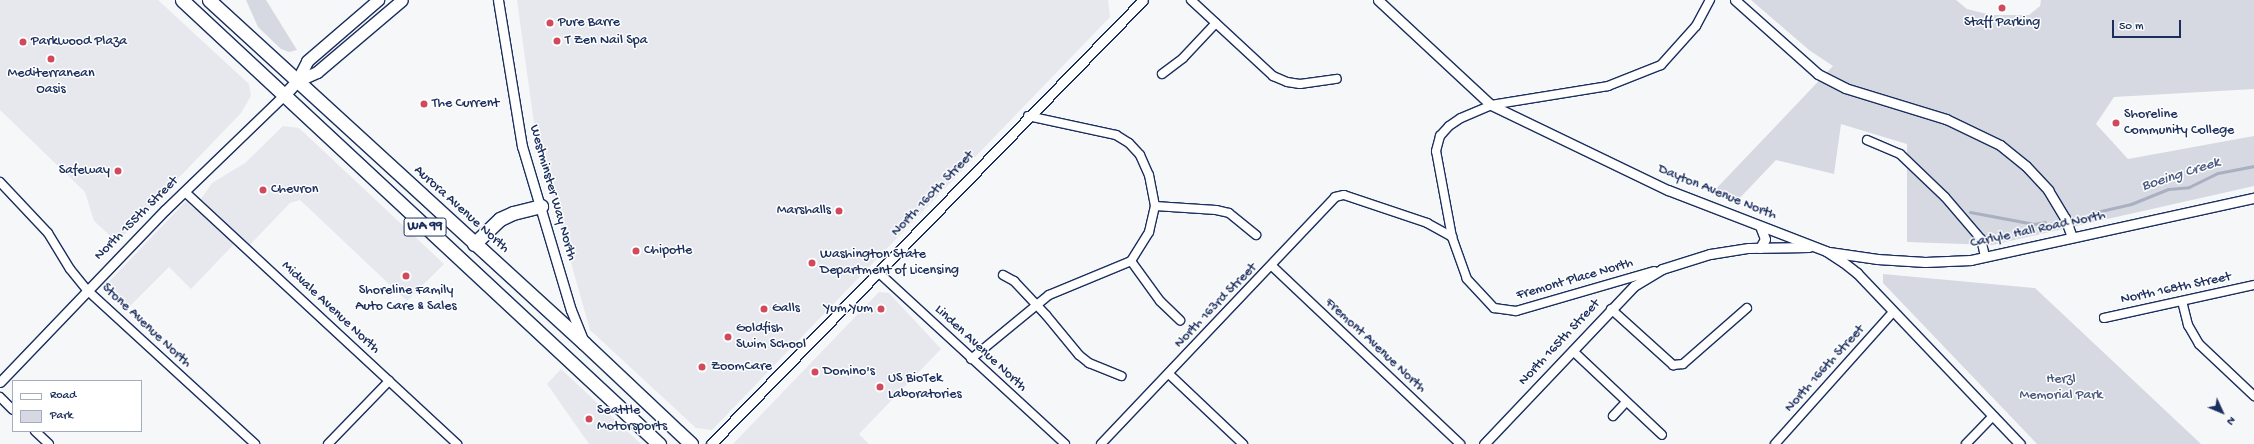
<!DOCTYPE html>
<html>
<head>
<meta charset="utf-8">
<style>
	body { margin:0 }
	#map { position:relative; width:2254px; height:444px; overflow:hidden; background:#f6f7f9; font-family:"Gochi Hand",sans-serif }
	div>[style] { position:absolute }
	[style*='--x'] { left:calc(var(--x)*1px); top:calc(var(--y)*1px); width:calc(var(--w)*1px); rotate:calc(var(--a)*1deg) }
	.built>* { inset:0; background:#e6e8ee }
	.green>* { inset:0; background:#d6d9e2 }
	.stream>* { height:3px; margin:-1.5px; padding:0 1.5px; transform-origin:1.5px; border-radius:1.5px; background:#a9b0c1 }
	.roads { filter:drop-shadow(1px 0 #1b2f5e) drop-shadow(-1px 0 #1b2f5e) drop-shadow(0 1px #1b2f5e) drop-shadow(0 -1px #1b2f5e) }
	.minor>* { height:8px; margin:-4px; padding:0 4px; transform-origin:4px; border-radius:4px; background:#fff }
	.tertiary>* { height:9px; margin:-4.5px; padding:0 4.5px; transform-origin:4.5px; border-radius:4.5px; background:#fff }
	.secondary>* { height:11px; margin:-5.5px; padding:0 5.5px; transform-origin:5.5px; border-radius:5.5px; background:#fff }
	.trunk>* { height:13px; margin:-6.5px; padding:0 6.5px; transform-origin:6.5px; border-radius:6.5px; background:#fff }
	.dots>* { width:11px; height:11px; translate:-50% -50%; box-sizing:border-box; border:2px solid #fff; border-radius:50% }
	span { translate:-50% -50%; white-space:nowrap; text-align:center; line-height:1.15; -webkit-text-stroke:3px #fff; paint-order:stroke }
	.shield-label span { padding:1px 3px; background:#fff; border:1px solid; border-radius:3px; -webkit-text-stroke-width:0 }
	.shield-label { font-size:13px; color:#1b2f5e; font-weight:700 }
	.poi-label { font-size:14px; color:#1b2f5e }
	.left { translate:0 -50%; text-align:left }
	.right { translate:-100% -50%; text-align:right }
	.street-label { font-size:14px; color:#1b2f5e }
	.park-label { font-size:14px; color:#4a5a7f }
	.water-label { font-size:15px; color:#4d5c81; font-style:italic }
	.legend { position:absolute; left:12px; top:380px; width:130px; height:52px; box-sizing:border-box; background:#fff; border:1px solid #a4acbf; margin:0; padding:5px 7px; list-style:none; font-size:12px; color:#1b2f5e }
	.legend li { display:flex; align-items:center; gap:8px; height:20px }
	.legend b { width:20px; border:1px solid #a4acbf }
	.north { position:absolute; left:2202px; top:392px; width:40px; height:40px; -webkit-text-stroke:3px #fff; paint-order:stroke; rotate:134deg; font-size:11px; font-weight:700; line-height:16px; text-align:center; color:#1b2f5e }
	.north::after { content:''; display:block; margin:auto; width:14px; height:18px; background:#1b2f5e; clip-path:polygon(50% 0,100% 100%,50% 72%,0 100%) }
	.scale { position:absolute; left:2112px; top:20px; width:69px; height:18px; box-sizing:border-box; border:2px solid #1b2f5e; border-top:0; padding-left:5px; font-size:12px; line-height:14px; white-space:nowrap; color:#1b2f5e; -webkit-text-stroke:3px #fff; paint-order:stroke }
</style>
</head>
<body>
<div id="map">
	<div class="built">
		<div style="clip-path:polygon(0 0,158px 0,249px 84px,251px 96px,241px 113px,117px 242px,94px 221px,85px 192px,0 110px)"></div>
		<div style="clip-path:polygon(517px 0,1108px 0,1110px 17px,712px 430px,696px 428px,590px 330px,536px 138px)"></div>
		<div style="clip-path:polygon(283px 126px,299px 128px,444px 264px,407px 301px,300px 200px,290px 203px,244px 251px,235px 243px,191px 289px,169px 267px,127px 309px,104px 287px,186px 201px,194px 209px,212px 183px,245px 163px)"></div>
		<div style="clip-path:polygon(879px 292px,889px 293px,941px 349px,859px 434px,869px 444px,733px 444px)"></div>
		<div style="clip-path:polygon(561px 369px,641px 444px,589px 444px,547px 384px)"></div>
	</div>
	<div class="green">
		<div style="clip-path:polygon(246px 0,266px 0,297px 50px,289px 52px,281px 49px,258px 27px)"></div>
		<div style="clip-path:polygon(1751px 0,1956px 0,1967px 9px,1991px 15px,2029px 15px,2040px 6px,2041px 0,2254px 0,2254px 89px,2114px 97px,2096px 124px,2128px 159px,2254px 136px,2254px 186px,1992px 245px,1907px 242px,1907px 144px,1841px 124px,1834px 174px,1776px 160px,1735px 203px,1712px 193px,1833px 66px,1809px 50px)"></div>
		<div style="clip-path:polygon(1883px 274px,2035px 288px,2201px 444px,2037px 444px,1883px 283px)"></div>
	</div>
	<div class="stream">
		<div style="--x:1970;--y:212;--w:65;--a:10.6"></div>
		<div style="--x:2034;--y:224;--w:11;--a:-10"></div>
		<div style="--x:2092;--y:213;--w:40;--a:-13"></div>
		<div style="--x:2131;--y:204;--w:40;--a:-22"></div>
		<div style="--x:2168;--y:189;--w:21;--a:-5"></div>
		<div style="--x:2189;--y:187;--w:32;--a:-26"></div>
		<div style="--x:2218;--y:173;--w:37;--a:-11"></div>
	</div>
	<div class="roads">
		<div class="minor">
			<div style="--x:1191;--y:0;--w:112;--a:42.8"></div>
			<div style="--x:1273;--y:76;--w:15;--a:23"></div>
			<div style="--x:1287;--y:82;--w:13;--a:9"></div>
			<div style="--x:1300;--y:84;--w:37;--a:-8"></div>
			<div style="--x:1162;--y:74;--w:26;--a:-37"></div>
			<div style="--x:1183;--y:58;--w:48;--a:-46.7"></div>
			<div style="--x:1028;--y:116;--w:90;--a:12.2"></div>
			<div style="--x:1116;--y:135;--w:15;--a:32"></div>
			<div style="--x:1129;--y:143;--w:16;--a:47"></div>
			<div style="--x:1140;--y:155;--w:22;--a:66"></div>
			<div style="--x:1149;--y:175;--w:32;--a:79"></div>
			<div style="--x:1867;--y:140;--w:36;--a:23"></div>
			<div style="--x:1900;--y:154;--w:62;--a:43.7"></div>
			<div style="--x:1945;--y:197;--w:55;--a:49.4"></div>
			<div style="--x:1981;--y:239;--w:18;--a:77"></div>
			<div style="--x:0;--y:182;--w:70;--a:46.7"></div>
			<div style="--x:48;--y:233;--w:42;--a:58.6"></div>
			<div style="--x:70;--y:269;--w:27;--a:51"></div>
			<div style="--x:87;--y:290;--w:228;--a:42.5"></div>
			<div style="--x:185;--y:192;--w:371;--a:42.8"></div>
			<div style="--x:1131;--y:261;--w:49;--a:54.1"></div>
			<div style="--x:1160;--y:301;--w:28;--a:44"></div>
			<div style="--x:1272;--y:266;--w:259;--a:43.4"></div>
			<div style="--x:1654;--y:271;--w:144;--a:163.8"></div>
			<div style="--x:1516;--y:311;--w:22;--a:-172"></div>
			<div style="--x:1494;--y:308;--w:40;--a:-133"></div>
			<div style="--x:1467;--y:279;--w:45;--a:-109.7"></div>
			<div style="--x:1452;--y:237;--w:87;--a:-100.5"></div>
			<div style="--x:1436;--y:151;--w:16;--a:-75"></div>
			<div style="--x:1440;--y:136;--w:13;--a:-48"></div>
			<div style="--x:1449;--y:126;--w:14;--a:-34"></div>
			<div style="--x:1461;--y:118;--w:33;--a:-23"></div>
			<div style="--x:1491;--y:105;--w:119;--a:-9.2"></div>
			<div style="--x:1608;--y:86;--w:57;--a:-21.6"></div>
			<div style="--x:1661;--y:65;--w:52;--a:-48.1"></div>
			<div style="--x:1696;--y:26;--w:30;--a:-62"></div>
			<div style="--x:878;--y:272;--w:254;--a:42.6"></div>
			<div style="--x:1003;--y:275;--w:13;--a:29"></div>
			<div style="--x:1014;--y:281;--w:47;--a:46.7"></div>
			<div style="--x:1046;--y:315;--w:52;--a:50.5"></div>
			<div style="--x:1079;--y:355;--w:13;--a:39"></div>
			<div style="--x:1089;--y:363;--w:35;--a:22"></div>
			<div style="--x:2182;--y:301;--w:25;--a:76"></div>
			<div style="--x:2188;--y:325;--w:22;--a:60"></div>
			<div style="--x:2199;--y:344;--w:76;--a:43.4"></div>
			<div style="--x:1611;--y:309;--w:84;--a:42.1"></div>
			<div style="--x:1673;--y:365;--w:10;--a:-6"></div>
			<div style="--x:1683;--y:364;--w:85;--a:-41.2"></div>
			<div style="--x:2104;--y:318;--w:154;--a:-12.4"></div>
			<div style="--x:1573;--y:351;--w:122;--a:43.3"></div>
			<div style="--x:971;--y:359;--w:101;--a:-39.4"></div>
			<div style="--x:1049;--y:295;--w:89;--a:-22.5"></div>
			<div style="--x:1131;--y:261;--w:34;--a:-58"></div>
			<div style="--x:1149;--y:232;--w:27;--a:-77"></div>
			<div style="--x:1155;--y:206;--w:61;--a:3.8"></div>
			<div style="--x:1216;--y:210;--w:13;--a:13"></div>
			<div style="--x:1229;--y:213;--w:35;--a:39"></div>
			<div style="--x:1169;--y:374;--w:102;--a:43.4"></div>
			<div style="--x:0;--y:397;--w:18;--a:45"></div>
			<div style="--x:1613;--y:416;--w:19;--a:-47"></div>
			<div style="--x:35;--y:431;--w:19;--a:43"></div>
			<div style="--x:328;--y:444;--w:88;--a:-45.9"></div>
			<div style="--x:1101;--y:444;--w:340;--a:-46.5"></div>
			<div style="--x:1335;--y:197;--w:9;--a:-13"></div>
			<div style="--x:1344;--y:195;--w:88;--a:18.6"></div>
			<div style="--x:1427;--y:223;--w:29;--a:29"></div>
			<div style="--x:1775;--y:444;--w:177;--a:-48.2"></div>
			<div style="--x:1966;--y:444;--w:39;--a:-46"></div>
		</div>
		<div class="tertiary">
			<div style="--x:498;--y:0;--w:148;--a:80.7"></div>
			<div style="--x:522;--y:146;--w:171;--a:73.4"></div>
			<div style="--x:571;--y:310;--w:32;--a:68"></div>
			<div style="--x:1378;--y:0;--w:154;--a:42.9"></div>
			<div style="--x:1491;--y:105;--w:196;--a:25.7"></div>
			<div style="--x:1668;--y:190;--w:169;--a:21.1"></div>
			<div style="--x:1826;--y:251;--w:20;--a:33"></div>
			<div style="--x:1843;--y:262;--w:18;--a:38"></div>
			<div style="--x:1857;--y:273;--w:236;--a:46.4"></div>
			<div style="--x:1735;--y:0;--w:111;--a:41.7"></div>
			<div style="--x:1818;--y:74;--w:30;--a:27"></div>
			<div style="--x:1845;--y:88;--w:106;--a:17.1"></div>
			<div style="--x:1946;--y:119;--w:60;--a:25.7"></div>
			<div style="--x:2000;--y:145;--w:33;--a:39"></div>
			<div style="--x:2026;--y:166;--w:33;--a:47"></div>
			<div style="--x:2048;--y:190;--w:33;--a:59"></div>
			<div style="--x:2065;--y:218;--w:20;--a:70"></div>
			<div style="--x:1760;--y:248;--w:10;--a:-61"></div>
			<div style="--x:1765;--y:239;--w:14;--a:-111"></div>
			<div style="--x:1829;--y:252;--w:49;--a:8.3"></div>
			<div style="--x:1877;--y:259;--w:48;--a:3.6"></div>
			<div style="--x:1925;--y:262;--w:46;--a:-2.5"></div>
			<div style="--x:1971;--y:260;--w:290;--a:-12.4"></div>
			<div style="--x:0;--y:382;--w:238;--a:-46.2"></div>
			<div style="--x:165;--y:210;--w:167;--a:-44"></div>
			<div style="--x:711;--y:444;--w:619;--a:-45.78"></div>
			<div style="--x:1484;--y:444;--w:218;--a:-46.5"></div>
			<div style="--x:1634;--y:286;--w:33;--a:-31"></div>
			<div style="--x:1662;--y:269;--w:50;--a:-17.4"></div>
			<div style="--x:1710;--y:254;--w:39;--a:-9"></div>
			<div style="--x:1749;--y:248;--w:60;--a:-1"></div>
		</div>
		<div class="secondary">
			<div style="--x:297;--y:81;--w:22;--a:-24"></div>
			<div style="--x:317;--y:72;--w:111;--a:-40.3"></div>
			<div style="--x:285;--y:94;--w:18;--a:-47"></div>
			<div style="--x:297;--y:81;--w:22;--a:-63"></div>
			<div style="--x:307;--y:61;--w:94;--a:-40.7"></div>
		</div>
		<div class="trunk">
			<div style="--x:182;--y:0;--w:652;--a:42.95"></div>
			<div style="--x:209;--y:0;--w:508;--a:42.45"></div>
			<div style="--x:584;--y:343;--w:147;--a:43.3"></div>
			<div style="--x:474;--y:244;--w:36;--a:-44"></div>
			<div style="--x:500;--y:219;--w:14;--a:-25"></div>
			<div style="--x:513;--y:213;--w:29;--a:-14"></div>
		</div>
	</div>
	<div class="dots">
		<div style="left:2002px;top:8px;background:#d1495b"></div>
		<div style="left:550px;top:23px;background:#d1495b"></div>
		<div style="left:557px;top:41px;background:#d1495b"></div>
		<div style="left:23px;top:42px;background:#d1495b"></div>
		<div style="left:51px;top:59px;background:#d1495b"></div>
		<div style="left:424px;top:104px;background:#d1495b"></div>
		<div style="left:2116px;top:123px;background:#d1495b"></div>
		<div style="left:118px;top:171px;background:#d1495b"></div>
		<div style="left:263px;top:190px;background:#d1495b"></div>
		<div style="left:839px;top:211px;background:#d1495b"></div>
		<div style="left:636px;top:251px;background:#d1495b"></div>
		<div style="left:812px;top:263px;background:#d1495b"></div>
		<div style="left:406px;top:276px;background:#d1495b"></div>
		<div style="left:764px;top:309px;background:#d1495b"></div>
		<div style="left:881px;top:309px;background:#d1495b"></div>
		<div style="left:728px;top:337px;background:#d1495b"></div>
		<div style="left:702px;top:367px;background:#d1495b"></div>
		<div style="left:815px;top:372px;background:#d1495b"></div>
		<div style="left:880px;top:387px;background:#d1495b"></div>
		<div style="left:589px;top:419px;background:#d1495b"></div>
	</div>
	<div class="shield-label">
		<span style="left:425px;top:227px">WA 99</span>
	</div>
	<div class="poi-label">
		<span class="left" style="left:558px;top:23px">Pure Barre</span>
		<span style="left:2002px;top:23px">Staff Parking</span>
		<span class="left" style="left:565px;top:41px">T Zen Nail Spa</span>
		<span class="left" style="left:31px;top:42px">Parkwood Plaza</span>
		<span style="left:51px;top:82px">Mediterranean<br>Oasis</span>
		<span class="left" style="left:432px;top:104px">The Current</span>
		<span class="left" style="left:2124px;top:123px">Shoreline<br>Community College</span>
		<span class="right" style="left:110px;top:171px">Safeway</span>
		<span class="left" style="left:271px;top:190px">Chevron</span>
		<span class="right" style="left:831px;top:211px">Marshalls</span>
		<span class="left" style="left:644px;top:251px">Chipotle</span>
		<span class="left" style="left:820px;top:263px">Washington State<br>Department of Licensing</span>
		<span style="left:406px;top:299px">Shoreline Family<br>Auto Care &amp; Sales</span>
		<span class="left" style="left:772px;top:309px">Galls</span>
		<span class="right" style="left:873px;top:309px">Yum Yum</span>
		<span class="left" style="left:736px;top:337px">Goldfish<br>Swim School</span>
		<span class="left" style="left:711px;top:367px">ZoomCare</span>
		<span class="left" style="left:823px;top:372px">Domino's</span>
		<span class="left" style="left:888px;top:387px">US BioTek<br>Laboratories</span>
		<span class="left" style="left:597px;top:419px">Seattle<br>Motorsports</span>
	</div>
	<div class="street-label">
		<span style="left:552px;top:193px;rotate:74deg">Westminster Way North</span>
		<span style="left:1717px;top:193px;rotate:22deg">Dayton Avenue North</span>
		<span style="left:933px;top:194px;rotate:-46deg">North 160th Street</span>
		<span style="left:461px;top:210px;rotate:42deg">Aurora Avenue North</span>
		<span style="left:137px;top:219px;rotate:-45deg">North 155th Street</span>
		<span style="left:2038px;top:230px;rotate:-12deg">Carlyle Hall Road North</span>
		<span style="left:1575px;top:280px;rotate:-16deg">Fremont Place North</span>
		<span style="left:2176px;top:289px;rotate:-12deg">North 168th Street</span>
		<span style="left:1216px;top:306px;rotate:-46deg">North 163rd Street</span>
		<span style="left:330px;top:308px;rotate:43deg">Midvale Avenue North</span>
		<span style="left:146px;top:326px;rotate:43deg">Stone Avenue North</span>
		<span style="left:1560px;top:343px;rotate:-47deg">North 165th Street</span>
		<span style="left:1375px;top:346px;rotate:43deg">Fremont Avenue North</span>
		<span style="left:980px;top:349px;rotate:43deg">Linden Avenue North</span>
		<span style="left:1825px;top:369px;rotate:-48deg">North 166th Street</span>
	</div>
	<div class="park-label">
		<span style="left:2061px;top:388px">Herzl<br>Memorial Park</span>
	</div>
	<div class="water-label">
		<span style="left:2181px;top:175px;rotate:-18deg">Boeing Creek</span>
	</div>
	<ul class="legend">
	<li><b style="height:5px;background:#fff"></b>Road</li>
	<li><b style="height:11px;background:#d6d9e2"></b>Park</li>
	</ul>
	<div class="north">N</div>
	<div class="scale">50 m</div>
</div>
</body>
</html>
